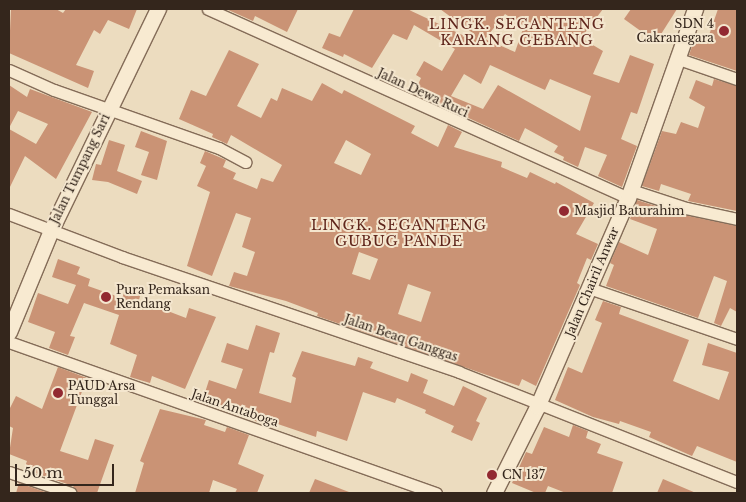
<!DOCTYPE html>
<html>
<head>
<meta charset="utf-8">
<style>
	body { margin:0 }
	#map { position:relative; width:746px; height:502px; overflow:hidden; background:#ecdcbf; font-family:"Libre Baskerville",serif }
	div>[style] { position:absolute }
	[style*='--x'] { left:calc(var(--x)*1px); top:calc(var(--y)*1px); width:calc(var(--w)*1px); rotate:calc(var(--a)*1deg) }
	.building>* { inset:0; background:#ca9375 }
	.roads { filter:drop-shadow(1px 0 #846c58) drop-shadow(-1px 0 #846c58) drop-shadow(0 1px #846c58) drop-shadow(0 -1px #846c58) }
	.street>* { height:11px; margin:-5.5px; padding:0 5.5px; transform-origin:5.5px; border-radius:5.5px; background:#f8ead1 }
	.secondary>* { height:15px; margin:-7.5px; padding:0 7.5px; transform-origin:7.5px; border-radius:7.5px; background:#f8ead1 }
	.dots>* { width:14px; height:14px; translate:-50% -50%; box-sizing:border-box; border:2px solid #f4e6ce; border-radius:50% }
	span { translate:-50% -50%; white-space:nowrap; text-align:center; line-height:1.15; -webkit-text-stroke:4px #f4e6ce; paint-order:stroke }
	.poi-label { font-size:12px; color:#34261c }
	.right { translate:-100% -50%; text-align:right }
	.left { translate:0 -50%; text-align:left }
	.street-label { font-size:12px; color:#34261c }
	.neighbourhood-label { font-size:14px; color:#60261c; letter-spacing:1px }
	.frame { position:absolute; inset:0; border:10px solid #34261c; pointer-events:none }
	.scale { position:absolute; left:15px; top:464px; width:99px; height:22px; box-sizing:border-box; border:2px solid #34261c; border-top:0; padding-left:6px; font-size:15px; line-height:18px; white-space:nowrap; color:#34261c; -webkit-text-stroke:4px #f4e6ce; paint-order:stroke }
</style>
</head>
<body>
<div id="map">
	<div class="building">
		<div style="clip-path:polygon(11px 9px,56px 9px,63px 13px,66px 9px,137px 9px,129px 29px,108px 20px,100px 34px,94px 30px,76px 65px,94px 71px,88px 88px,9px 53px)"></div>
		<div style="clip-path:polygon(226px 9px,298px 9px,287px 32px,255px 16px,253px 21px)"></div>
		<div style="clip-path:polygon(evenodd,354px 9px,407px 9px,471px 39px,474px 34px,440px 9px,603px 9px,581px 38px,603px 51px,593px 74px,619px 83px,630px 55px,654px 64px,637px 114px,631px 112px,621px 139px,637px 146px,622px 187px,598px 176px,607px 155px,585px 147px,578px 167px,563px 160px,564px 157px,554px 152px,558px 146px,525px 128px,519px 141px,414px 93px,421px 78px,416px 75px,424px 61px,442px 71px,455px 49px,414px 25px,407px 40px,393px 34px,372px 68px,344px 54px,343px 57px,322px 48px,329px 33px,340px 37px,354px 9px,505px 14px,524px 26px,515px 52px,485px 39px,505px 14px,354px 9px,490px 65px,545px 90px,550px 79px,591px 96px,580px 131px,498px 85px,483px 109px,451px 96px,464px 74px,481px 84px,490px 65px)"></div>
		<div style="clip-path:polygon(631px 9px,677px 9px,656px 42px,624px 19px)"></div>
		<div style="clip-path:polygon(718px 9px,737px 9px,737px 71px,689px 55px,695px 38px,707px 41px)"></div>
		<div style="clip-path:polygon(evenodd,229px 50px,259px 64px,237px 106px,261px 118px,271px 98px,277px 101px,282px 88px,312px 101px,322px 83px,342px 94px,344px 90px,415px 126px,411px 133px,438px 147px,448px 125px,462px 132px,454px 147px,502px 162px,501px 167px,527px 178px,530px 172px,555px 184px,556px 182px,594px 203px,576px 234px,598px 244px,591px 260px,587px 258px,577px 283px,580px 285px,536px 386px,522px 379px,519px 386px,317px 316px,318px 313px,286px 301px,229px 286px,234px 272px,247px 276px,255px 252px,242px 247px,251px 218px,236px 213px,212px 276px,187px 266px,210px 192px,197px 186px,206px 166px,200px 163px,205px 151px,226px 160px,223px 167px,236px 173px,233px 179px,257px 189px,261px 178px,273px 182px,282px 165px,231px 135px,227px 144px,212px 137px,213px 134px,179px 119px,191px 90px,206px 96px,229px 50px,346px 140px,371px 154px,361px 175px,334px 163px,346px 140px,229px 50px,359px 252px,378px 259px,370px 280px,352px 274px,359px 252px,229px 50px,408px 284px,431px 292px,421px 322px,398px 314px,408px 284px)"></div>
		<div style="clip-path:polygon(714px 79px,737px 86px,737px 211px,688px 201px,691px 194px,661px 184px,659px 191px,642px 186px,662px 131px,676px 134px,681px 122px,698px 128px,705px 107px,689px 98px,696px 80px,712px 86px)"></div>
		<div style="clip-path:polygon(9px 85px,27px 97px,30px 89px,92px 112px,56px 179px,25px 156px,9px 189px,9px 129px,36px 144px,48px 124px,18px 111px,9px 128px)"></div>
		<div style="clip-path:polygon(141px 131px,167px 141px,157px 180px,141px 175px,149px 152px,135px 147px)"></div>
		<div style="clip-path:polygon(109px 140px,125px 145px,117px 171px,142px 181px,137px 194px,108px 182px,92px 180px,96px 164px,101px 165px)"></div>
		<div style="clip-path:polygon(637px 200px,684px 215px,737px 226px,737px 312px,730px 308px,721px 326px,714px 323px,727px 281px,714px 276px,698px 318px,606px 286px,614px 265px,610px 263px,619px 242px,648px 255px,657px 229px,630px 219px)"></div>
		<div style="clip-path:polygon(58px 259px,80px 267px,77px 274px,90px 279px,88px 286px,122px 298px,125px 291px,140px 296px,139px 300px,186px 318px,189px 308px,216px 317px,185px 389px,152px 376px,150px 383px,130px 377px,137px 355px,110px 344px,119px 315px,84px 303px,70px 336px,75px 337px,68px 355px,49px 348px,55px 332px,28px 322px,38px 293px,68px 304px,76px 285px,52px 277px)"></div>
		<div style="clip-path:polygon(603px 301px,621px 307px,619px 314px,689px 340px,673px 381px,719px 400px,729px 372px,702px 365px,708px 343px,737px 353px,737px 462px,697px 446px,692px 456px,649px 437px,651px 432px,620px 421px,619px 424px,593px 417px,555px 400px,568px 367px,582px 373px,602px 323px,595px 320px)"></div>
		<div style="clip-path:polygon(256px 325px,280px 333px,274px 353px,270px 352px,259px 393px,291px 403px,296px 378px,292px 376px,302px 351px,355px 366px,358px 357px,373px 362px,370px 368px,408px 382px,411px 373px,428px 380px,423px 393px,454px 406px,463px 386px,487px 398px,476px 421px,480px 423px,472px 441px,451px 432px,454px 426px,425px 413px,426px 410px,397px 398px,395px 403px,363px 392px,347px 441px,317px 431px,316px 437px,269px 421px,267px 425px,202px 402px,209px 380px,236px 389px,243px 369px,221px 362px,227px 343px,248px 350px)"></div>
		<div style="clip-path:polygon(58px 367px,87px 378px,60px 451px,88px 460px,95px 439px,114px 445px,97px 493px,78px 493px,73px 486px,24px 469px,27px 461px,9px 454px,13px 428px,9px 426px,9px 410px,16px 396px,42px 409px)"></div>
		<div style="clip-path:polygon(160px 409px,206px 420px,204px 425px,225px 432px,227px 427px,249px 435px,238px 464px,264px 475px,257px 493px,235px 493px,237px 489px,213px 480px,209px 493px,135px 493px,144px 463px,140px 461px)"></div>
		<div style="clip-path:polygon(573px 425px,588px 431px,586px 438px,601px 444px,597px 453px,623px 462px,612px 493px,566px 493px,548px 486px,545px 493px,536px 493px,512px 483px,526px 452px,532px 454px,544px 427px,569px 437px)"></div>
		<div style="clip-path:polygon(315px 479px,349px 492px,348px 493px,309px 493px)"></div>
		<div style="clip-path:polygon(663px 479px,696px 493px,657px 493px)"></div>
		<div style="clip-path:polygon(19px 483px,48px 493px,16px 493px)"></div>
	</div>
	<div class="roads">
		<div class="street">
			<div style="--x:208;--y:9;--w:461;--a:24.2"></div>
			<div style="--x:676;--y:58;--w:65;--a:19"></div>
			<div style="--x:9;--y:70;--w:49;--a:24"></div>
			<div style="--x:54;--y:90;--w:175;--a:19.4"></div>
			<div style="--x:219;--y:148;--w:30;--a:28"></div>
			<div style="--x:631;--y:190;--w:58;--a:18.1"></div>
			<div style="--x:686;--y:208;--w:52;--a:12.2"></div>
			<div style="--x:9;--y:214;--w:121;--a:20.8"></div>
			<div style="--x:122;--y:257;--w:356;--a:18.8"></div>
			<div style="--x:459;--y:372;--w:299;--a:21.6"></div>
			<div style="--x:589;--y:288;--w:157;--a:19"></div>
			<div style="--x:9;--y:342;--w:453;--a:19.5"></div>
			<div style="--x:9;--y:472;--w:65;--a:18.7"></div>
		</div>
		<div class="secondary">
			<div style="--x:9;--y:332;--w:110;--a:-67.6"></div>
			<div style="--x:51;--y:230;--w:246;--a:-64.2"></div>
			<div style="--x:494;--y:493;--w:96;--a:-63.4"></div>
			<div style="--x:537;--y:407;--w:228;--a:-66.5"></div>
			<div style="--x:628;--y:198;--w:201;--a:-70.5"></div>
		</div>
	</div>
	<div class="dots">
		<div style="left:724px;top:31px;background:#922931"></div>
		<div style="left:564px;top:211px;background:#922931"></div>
		<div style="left:106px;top:297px;background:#922931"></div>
		<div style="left:58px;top:393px;background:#922931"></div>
		<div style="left:492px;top:475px;background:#922931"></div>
	</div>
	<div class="poi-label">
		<span class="right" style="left:714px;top:31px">SDN 4<br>Cakranegara</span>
		<span class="left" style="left:574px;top:211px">Masjid Baturahim</span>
		<span class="left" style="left:116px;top:297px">Pura Pemaksan<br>Rendang</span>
		<span class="left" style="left:68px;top:393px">PAUD Arsa<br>Tunggal</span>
		<span class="left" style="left:502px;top:475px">CN 137</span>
	</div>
	<div class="street-label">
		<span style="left:423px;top:93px;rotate:25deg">Jalan Dewa Ruci</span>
		<span style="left:80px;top:169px;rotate:-64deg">Jalan Tumpang Sari</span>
		<span style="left:592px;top:282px;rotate:-67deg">Jalan Chairil Anwar</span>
		<span style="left:401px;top:338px;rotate:19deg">Jalan Beaq Ganggas</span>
		<span style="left:235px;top:408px;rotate:19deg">Jalan Antaboga</span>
	</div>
	<div class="neighbourhood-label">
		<span style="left:517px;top:32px">LINGK. SEGANTENG<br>KARANG GEBANG</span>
		<span style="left:399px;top:233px">LINGK. SEGANTENG<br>GUBUG PANDE</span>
	</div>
	<div class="frame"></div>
	<div class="scale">50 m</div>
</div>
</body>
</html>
